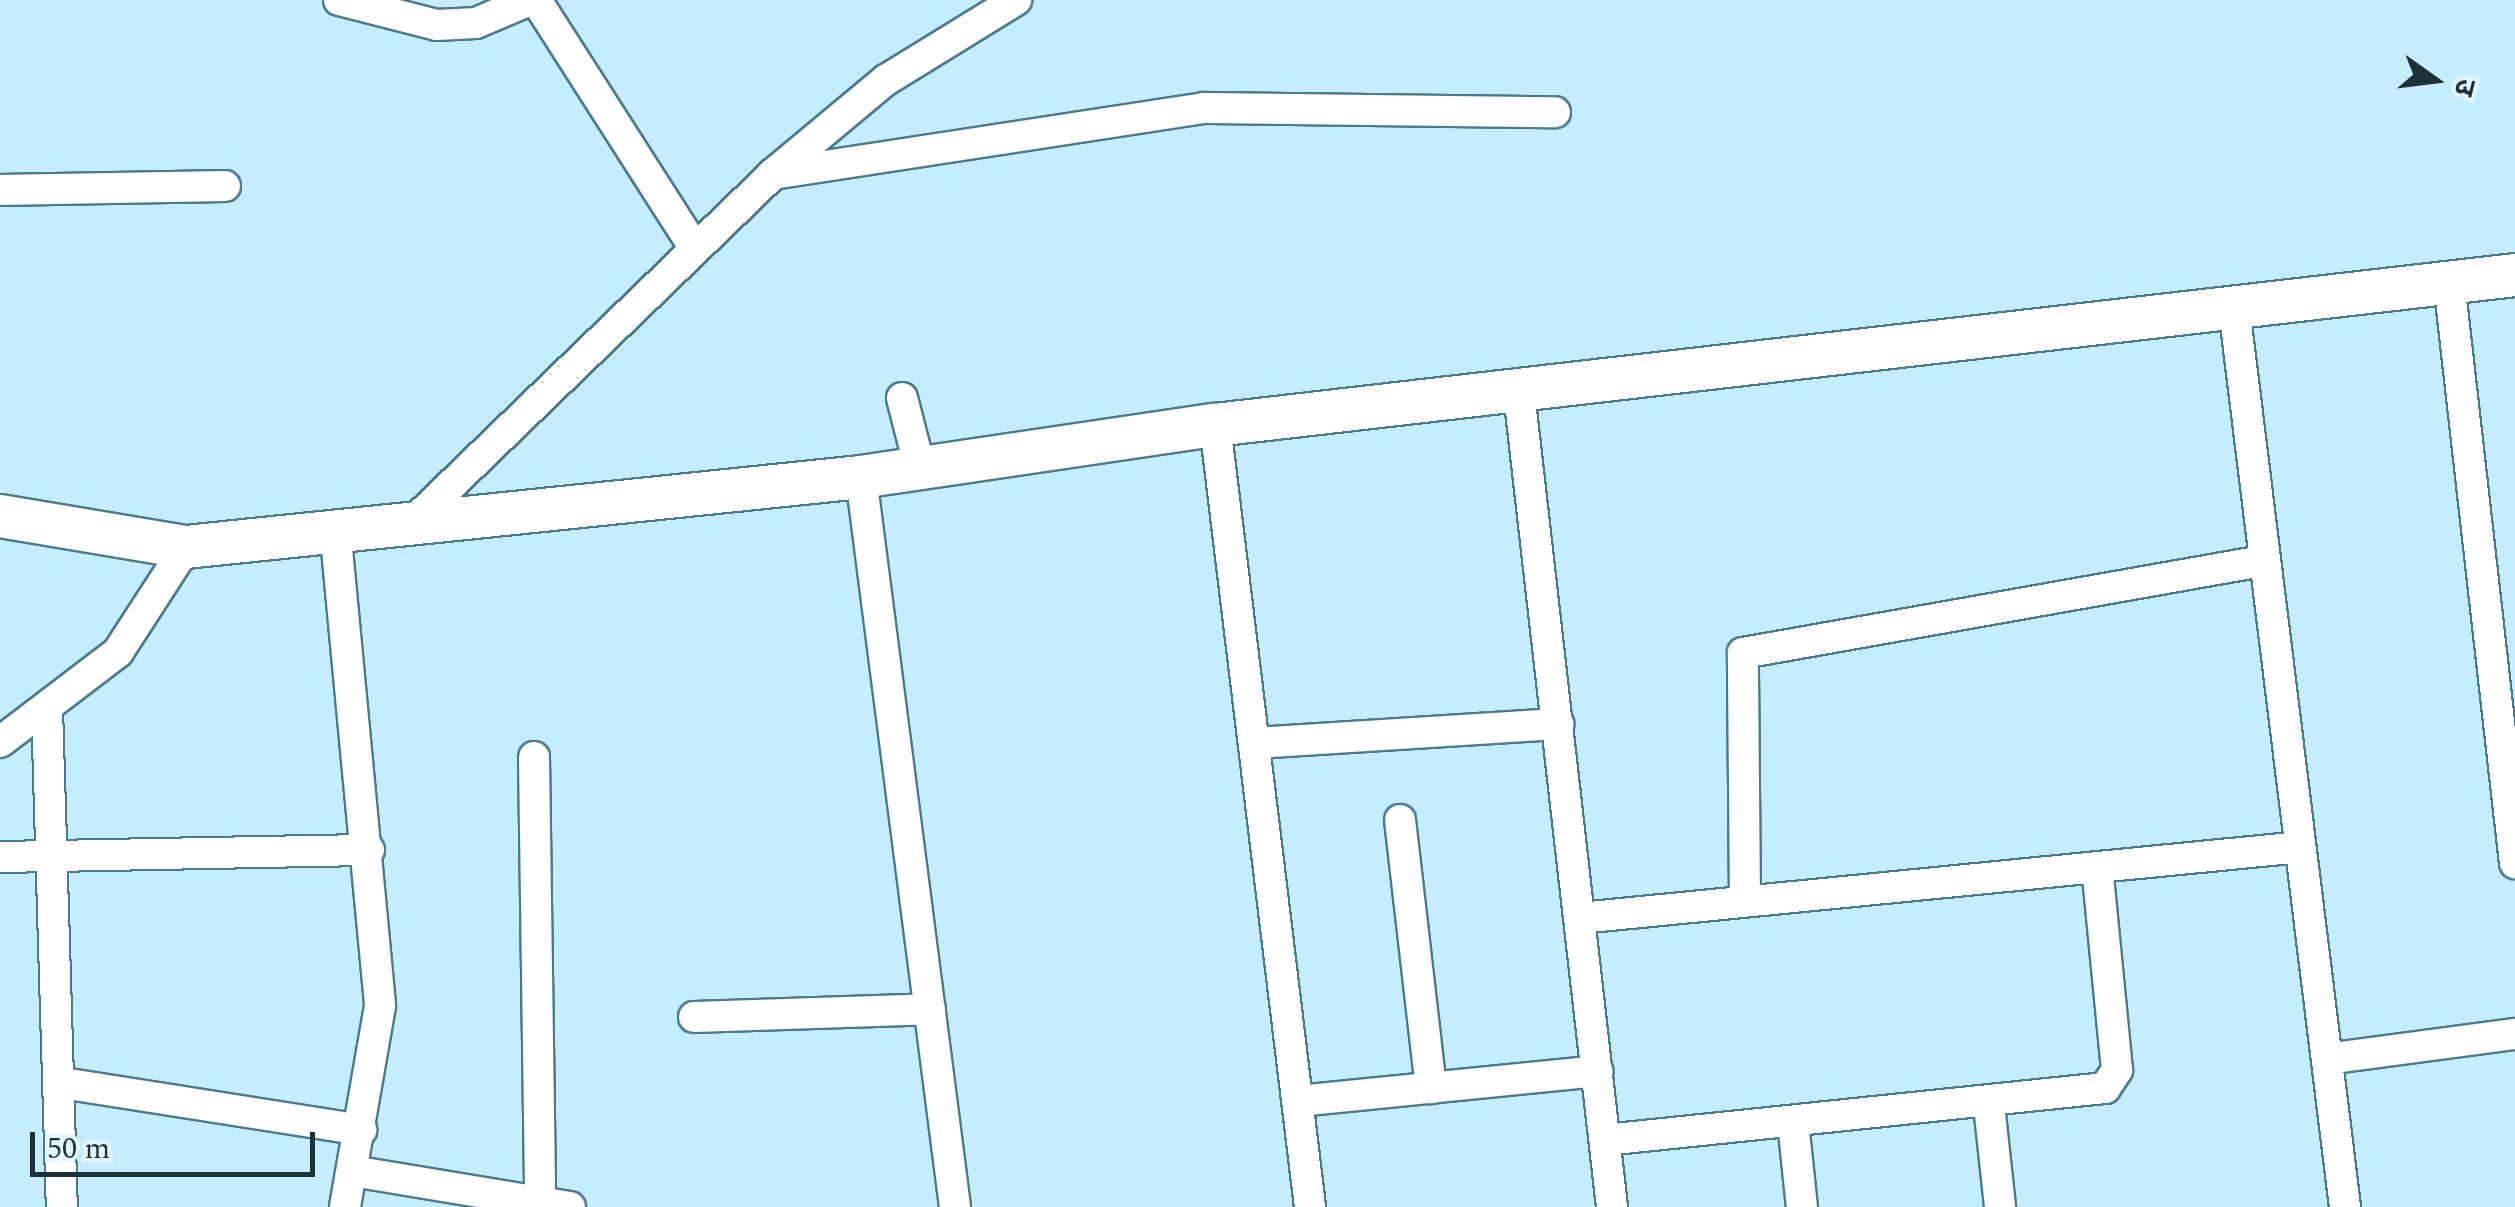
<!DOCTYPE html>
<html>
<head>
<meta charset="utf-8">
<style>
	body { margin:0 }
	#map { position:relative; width:2515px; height:1207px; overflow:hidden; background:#c6edfe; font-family:Spectral,"Noto Sans Devanagari",serif }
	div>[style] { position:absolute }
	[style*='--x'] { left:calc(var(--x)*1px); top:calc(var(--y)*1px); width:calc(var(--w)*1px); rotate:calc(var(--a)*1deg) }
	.roads { filter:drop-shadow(2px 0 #4c7a8d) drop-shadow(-2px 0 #4c7a8d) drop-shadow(0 2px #4c7a8d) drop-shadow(0 -2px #4c7a8d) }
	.street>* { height:30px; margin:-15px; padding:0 15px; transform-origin:15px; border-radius:15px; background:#fff }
	.secondary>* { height:42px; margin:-21px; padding:0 21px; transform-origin:21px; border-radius:21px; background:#fff }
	span { translate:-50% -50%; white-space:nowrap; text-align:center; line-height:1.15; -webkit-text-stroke:8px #e3f6ff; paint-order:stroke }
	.north { position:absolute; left:2385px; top:30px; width:100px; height:100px; -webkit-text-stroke:8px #e3f6ff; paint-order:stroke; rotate:104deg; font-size:28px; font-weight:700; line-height:40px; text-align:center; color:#1d3139 }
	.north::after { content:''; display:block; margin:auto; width:35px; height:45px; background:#1d3139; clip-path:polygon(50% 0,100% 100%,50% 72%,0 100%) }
	.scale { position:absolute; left:30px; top:1132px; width:285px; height:45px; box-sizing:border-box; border:5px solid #1d3139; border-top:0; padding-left:12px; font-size:30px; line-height:35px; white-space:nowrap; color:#1d3139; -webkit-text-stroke:8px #e3f6ff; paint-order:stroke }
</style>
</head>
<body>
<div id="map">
	<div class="roads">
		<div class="street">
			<div style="--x:339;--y:0;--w:101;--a:14.3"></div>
			<div style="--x:437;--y:25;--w:39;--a:-3"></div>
			<div style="--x:476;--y:23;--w:59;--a:-23.1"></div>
			<div style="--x:536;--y:0;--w:295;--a:57.4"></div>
			<div style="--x:773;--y:174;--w:436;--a:-8.7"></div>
			<div style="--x:1204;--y:108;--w:351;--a:0.7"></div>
			<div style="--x:0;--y:190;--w:225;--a:-1"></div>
			<div style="--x:2449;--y:282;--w:585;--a:83.52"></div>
			<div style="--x:2234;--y:308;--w:906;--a:82.96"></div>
			<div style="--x:1519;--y:393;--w:819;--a:83.48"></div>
			<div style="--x:902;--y:398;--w:72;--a:75.6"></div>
			<div style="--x:1215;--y:425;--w:788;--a:83.07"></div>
			<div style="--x:861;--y:477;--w:736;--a:82.66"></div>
			<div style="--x:419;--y:516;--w:492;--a:-44"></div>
			<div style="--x:773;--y:174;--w:147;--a:-39.8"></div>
			<div style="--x:886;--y:80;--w:153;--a:-31.6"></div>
			<div style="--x:335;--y:528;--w:480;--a:84.6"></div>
			<div style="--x:380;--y:1006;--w:204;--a:99.9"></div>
			<div style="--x:47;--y:708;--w:499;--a:88.3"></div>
			<div style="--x:0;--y:742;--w:148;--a:-37.3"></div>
			<div style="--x:118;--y:652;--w:125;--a:-57.1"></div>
			<div style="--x:1254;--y:743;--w:305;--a:-3.6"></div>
			<div style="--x:534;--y:757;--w:443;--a:89.2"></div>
			<div style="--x:1400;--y:820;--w:270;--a:83.4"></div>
			<div style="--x:0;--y:857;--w:369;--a:-1.1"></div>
			<div style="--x:1745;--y:901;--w:248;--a:-90.5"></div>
			<div style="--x:1743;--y:653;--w:527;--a:-10.05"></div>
			<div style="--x:1580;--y:918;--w:724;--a:-5.62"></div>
			<div style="--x:694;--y:1017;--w:236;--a:-1.9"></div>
			<div style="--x:2327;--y:1059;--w:190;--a:-7.6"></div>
			<div style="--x:62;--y:1083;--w:303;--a:8.9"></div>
			<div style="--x:1298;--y:1101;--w:301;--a:-5.7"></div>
			<div style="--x:1989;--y:1105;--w:103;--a:83.8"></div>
			<div style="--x:1793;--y:1122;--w:85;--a:84"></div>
			<div style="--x:1605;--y:1140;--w:503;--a:-5.94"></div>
			<div style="--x:2105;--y:1088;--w:22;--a:-56"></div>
			<div style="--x:2117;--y:1070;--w:204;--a:-95.6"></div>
			<div style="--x:352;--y:1171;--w:221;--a:9.4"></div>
		</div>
		<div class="secondary">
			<div style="--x:0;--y:516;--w:189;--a:9.5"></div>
			<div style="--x:186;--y:547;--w:679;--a:-5.92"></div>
			<div style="--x:861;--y:477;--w:358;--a:-8.4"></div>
			<div style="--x:1215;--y:425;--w:1309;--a:-6.58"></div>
		</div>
	</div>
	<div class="north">उ</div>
	<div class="scale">50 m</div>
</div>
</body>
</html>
